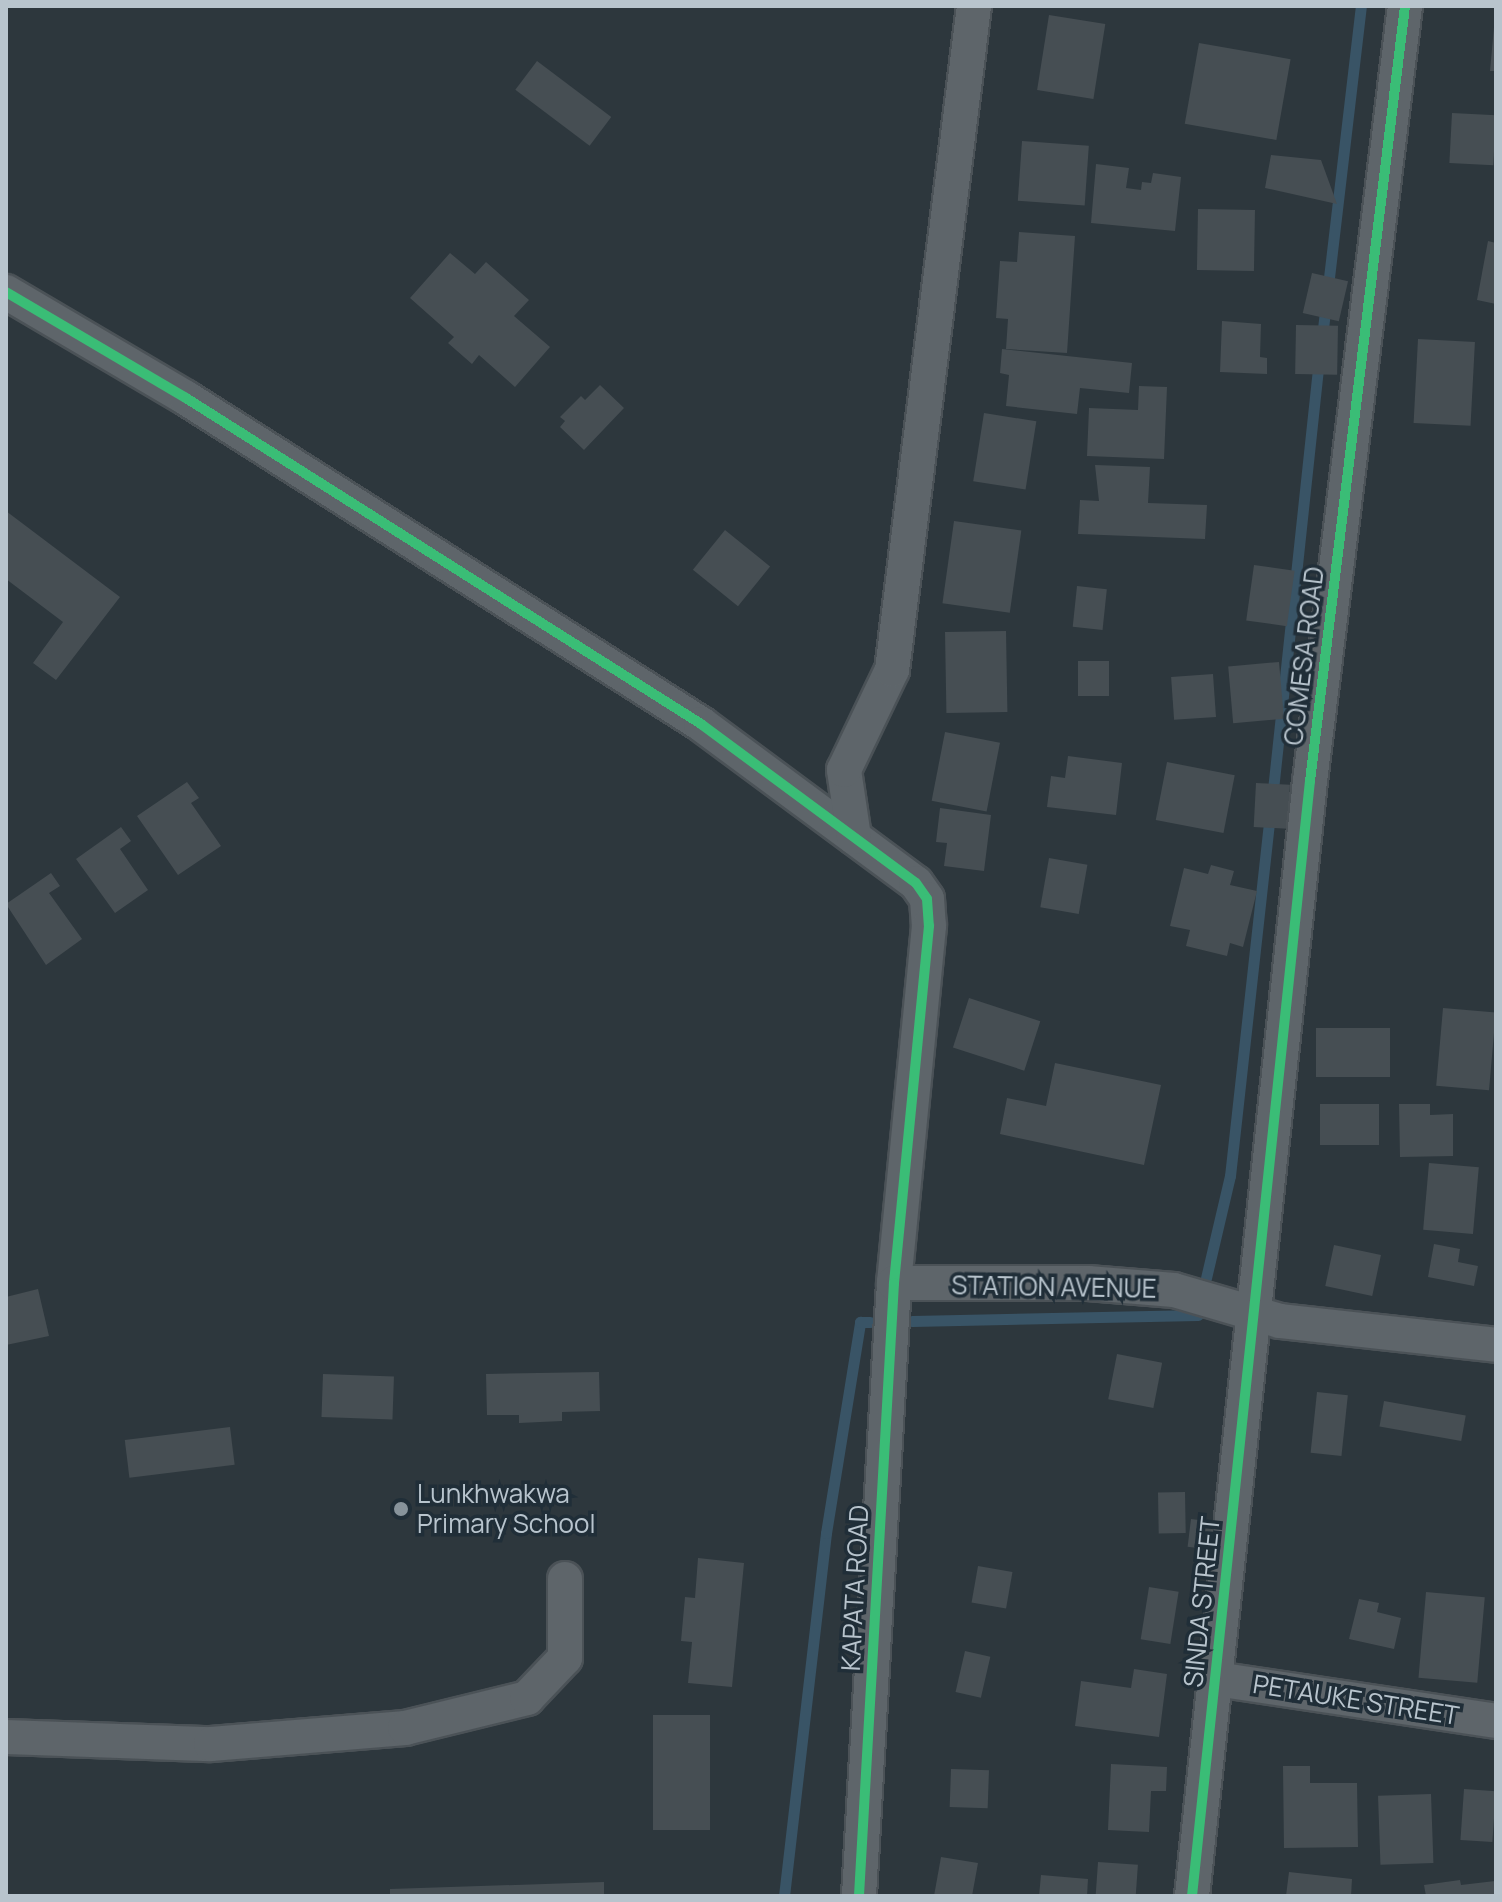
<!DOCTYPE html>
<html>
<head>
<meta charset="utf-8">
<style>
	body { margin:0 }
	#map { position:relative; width:1502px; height:1902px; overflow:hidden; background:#2d373d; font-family:Manrope,sans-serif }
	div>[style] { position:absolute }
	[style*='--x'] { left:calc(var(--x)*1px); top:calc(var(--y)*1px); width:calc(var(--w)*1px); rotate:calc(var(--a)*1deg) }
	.stream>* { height:11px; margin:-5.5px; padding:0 5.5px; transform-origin:5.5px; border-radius:5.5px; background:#395466 }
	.building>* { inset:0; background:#464e53; transform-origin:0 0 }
	.roads { filter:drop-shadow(2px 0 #4b5257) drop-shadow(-2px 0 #4b5257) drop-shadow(0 2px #4b5257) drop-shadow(0 -2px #4b5257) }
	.street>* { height:34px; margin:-17px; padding:0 17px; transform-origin:17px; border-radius:17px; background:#5e656a }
	.cycleway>* { height:10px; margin:-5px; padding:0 5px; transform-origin:5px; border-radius:5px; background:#3abd76 }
	.dots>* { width:22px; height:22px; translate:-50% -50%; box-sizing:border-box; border:4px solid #202e38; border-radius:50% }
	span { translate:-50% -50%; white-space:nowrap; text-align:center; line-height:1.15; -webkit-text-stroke:7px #202e38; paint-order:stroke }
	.street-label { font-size:26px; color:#b8c4cd }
	.poi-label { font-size:26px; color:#b8c4cd }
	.left { translate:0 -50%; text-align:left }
	.frame { position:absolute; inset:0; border:8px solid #b8c4cd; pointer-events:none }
</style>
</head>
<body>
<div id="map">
	<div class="stream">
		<div style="--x:1322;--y:337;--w:333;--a:-83.3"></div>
		<div style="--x:1272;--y:799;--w:440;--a:-83.9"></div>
		<div style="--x:1206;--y:1278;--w:105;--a:-76.8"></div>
		<div style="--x:1230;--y:1176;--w:362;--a:-83.7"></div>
		<div style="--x:912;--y:1321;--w:286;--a:-1.2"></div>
		<div style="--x:784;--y:1896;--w:365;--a:-83.4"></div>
		<div style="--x:826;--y:1533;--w:214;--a:-80.8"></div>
		<div style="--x:860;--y:1322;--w:10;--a:0"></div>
	</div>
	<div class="building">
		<div style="left:1049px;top:15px;width:57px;height:76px;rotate:9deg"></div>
		<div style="clip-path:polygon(1494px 27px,1496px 28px,1496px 71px,1490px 71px)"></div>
		<div style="left:1199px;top:43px;width:93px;height:82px;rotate:10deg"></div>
		<div style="left:537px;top:61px;width:93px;height:36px;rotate:37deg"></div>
		<div style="left:1452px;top:113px;width:44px;height:50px;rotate:3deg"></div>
		<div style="left:1022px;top:141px;width:67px;height:60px;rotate:4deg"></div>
		<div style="clip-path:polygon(1271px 155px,1321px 160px,1337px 204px,1265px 188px)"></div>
		<div style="clip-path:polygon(1096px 164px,1129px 168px,1126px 188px,1141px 190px,1142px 182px,1151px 183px,1153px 173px,1181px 177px,1175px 231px,1091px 223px)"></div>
		<div style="left:1198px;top:209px;width:57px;height:61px;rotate:1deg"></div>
		<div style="clip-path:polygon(1019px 232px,1075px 236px,1067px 353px,1006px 349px,1008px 319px,996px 318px,1000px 261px,1017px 262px)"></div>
		<div style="clip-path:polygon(1488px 241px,1496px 243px,1496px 304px,1477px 300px)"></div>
		<div style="clip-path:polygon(450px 253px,475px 274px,486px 262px,529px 300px,514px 316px,550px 347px,515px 387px,479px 355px,472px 364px,448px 343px,454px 337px,410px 298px)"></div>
		<div style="left:1312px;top:273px;width:37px;height:41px;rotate:13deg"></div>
		<div style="clip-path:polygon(1222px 321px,1261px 324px,1260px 357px,1267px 358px,1267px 374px,1220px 372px)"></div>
		<div style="left:1296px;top:325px;width:42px;height:49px;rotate:1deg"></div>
		<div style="left:1418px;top:339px;width:57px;height:84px;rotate:3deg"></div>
		<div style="clip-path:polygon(1002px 349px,1132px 363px,1129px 393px,1080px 388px,1077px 414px,1006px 406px,1009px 375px,1000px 373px)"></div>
		<div style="clip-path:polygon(600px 385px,624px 408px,584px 450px,560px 427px,565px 421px,560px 417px,581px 396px,585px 400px)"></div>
		<div style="clip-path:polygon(1139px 386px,1167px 387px,1164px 459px,1087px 456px,1089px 408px,1138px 410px)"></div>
		<div style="left:984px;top:413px;width:53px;height:69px;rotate:9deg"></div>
		<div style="clip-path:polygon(1095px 465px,1150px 467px,1148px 503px,1207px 505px,1205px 539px,1078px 534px,1080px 500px,1099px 501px)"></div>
		<div style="clip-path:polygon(6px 511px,120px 597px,56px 680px,33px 663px,63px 622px,6px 579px)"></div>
		<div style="left:954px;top:521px;width:68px;height:83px;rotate:8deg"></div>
		<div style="left:725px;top:530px;width:58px;height:51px;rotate:39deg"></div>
		<div style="left:1254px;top:565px;width:41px;height:56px;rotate:8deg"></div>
		<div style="left:1077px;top:586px;width:30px;height:41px;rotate:6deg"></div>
		<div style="left:1006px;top:631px;width:81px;height:61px;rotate:89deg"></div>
		<div style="left:1078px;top:661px;width:31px;height:35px"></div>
		<div style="left:1279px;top:662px;width:57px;height:51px;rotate:85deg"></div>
		<div style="left:1213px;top:674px;width:43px;height:42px;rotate:86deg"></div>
		<div style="left:945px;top:732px;width:56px;height:70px;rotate:11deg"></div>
		<div style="clip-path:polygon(1068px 756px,1122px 763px,1116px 815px,1047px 807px,1051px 776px,1065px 778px)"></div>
		<div style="left:1167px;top:762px;width:69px;height:59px;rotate:11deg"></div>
		<div style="clip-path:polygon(187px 782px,199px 798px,191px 803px,221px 846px,178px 875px,137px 816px)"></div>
		<div style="left:1256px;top:783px;width:34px;height:44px;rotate:3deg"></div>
		<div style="clip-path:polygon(940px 808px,991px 815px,984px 871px,944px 866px,947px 843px,936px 842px)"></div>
		<div style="clip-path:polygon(121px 827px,131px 841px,120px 849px,148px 890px,115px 913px,76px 859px)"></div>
		<div style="left:1049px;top:858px;width:39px;height:50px;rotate:10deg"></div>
		<div style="clip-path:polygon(1211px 865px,1234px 871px,1230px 885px,1257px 891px,1243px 947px,1230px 943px,1227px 956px,1186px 946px,1190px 930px,1170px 926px,1184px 868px,1208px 874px)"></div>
		<div style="clip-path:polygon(51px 873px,60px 886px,49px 893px,82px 939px,46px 965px,6px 904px)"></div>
		<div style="left:969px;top:998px;width:75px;height:52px;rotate:18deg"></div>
		<div style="left:1443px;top:1008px;width:53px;height:78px;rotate:5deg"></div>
		<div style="left:1316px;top:1028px;width:74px;height:49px"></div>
		<div style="clip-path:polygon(1055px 1063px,1161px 1085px,1144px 1165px,1000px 1134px,1007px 1098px,1046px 1106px)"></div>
		<div style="left:1320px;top:1104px;width:59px;height:41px"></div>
		<div style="clip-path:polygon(1399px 1104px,1430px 1104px,1430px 1115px,1453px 1114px,1453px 1156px,1400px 1157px)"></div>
		<div style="left:1429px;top:1163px;width:50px;height:67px;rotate:5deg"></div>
		<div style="clip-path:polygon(1434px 1244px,1460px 1249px,1458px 1262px,1478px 1266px,1474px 1286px,1428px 1277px)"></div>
		<div style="left:1334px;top:1245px;width:48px;height:42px;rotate:12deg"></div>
		<div style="clip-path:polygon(38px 1289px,49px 1336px,6px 1345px,6px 1297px)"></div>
		<div style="left:1117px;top:1354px;width:46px;height:46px;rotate:11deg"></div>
		<div style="clip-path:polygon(599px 1372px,600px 1411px,562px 1412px,562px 1421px,519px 1423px,519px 1415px,487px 1415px,486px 1374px)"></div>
		<div style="left:323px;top:1374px;width:71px;height:43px;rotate:2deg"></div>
		<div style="left:1317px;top:1392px;width:31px;height:61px;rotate:6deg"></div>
		<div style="left:1384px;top:1401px;width:83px;height:26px;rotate:10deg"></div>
		<div style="left:230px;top:1427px;width:38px;height:106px;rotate:83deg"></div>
		<div style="left:1185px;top:1492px;width:41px;height:27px;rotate:89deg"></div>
		<div style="left:1191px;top:1519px;width:34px;height:28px;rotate:7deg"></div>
		<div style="clip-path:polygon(698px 1558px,744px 1563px,732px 1687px,688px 1683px,692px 1642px,681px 1641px,685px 1597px,695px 1598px)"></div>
		<div style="left:978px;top:1566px;width:35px;height:37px;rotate:10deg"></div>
		<div style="left:1149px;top:1587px;width:30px;height:53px;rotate:9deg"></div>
		<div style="left:1426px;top:1592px;width:59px;height:86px;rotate:5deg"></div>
		<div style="clip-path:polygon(1359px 1599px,1379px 1603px,1377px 1612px,1401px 1618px,1394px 1649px,1349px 1639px)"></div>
		<div style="left:965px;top:1651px;width:26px;height:42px;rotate:13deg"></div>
		<div style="clip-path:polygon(1134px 1669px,1167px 1674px,1159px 1737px,1075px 1726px,1081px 1681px,1131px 1688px)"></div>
		<div style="left:653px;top:1715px;width:57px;height:115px"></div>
		<div style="clip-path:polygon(1111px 1764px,1167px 1767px,1166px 1791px,1151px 1791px,1149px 1832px,1108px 1830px)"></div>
		<div style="clip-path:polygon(1283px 1766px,1310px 1766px,1310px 1783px,1357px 1783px,1358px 1847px,1284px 1848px)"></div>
		<div style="left:951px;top:1769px;width:38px;height:38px;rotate:2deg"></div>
		<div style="left:1464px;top:1789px;width:32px;height:51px;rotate:4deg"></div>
		<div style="left:1431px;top:1794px;width:69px;height:53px;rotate:88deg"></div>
		<div style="clip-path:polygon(941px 1857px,978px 1863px,972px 1896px,934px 1896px)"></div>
		<div style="left:1098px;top:1862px;width:40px;height:34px;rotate:4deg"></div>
		<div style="clip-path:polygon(1289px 1872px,1352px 1879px,1351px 1896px,1286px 1896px)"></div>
		<div style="clip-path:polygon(1041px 1875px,1088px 1879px,1087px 1896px,1039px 1896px)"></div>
		<div style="clip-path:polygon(1460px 1880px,1461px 1885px,1495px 1881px,1496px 1896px,1426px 1896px,1424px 1885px)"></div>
		<div style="clip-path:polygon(604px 1882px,604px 1896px,390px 1896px,390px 1889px)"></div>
	</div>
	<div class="roads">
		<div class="street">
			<div style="--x:6;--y:292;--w:209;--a:30.5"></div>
			<div style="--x:186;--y:398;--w:610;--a:32.33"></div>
			<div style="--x:701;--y:724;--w:267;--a:36.5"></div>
			<div style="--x:916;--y:883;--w:19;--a:55"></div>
			<div style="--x:927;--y:899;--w:27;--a:86"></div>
			<div style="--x:929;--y:926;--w:359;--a:95.6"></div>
			<div style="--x:894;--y:1283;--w:614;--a:93.27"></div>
			<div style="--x:854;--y:837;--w:68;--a:-98.5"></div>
			<div style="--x:844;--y:770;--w:111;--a:-64.4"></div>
			<div style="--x:892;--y:670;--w:669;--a:-82.96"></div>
			<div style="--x:894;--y:1283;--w:194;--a:0"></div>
			<div style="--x:1088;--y:1283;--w:86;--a:4.7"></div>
			<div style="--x:1174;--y:1290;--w:110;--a:16.3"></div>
			<div style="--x:1280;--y:1321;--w:217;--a:6.3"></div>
			<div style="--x:1216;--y:1679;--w:283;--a:8.5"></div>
			<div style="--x:6;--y:1737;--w:205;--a:2"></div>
			<div style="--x:211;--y:1744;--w:195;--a:-4.7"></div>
			<div style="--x:405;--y:1728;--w:126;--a:-13.8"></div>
			<div style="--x:527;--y:1698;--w:55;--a:-46.5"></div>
			<div style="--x:565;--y:1658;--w:79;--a:-90"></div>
			<div style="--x:1192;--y:1896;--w:1121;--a:-83.96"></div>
			<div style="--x:1310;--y:781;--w:781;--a:-83.01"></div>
		</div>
	</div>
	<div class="cycleway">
		<div style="--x:6;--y:292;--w:209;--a:30.5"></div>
		<div style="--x:186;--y:398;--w:610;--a:32.33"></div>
		<div style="--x:701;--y:724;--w:267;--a:36.5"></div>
		<div style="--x:916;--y:883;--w:19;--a:55"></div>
		<div style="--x:927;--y:899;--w:27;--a:86"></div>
		<div style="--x:929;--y:926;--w:359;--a:95.6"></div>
		<div style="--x:894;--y:1283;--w:614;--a:93.27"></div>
		<div style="--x:1192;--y:1896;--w:1121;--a:-83.96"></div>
		<div style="--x:1310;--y:781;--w:781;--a:-83.01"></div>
	</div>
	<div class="dots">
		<div style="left:401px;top:1509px;background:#87939b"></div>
	</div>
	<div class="street-label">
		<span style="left:1304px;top:656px;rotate:-83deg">COMESA ROAD</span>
		<span style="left:1054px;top:1287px;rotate:1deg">STATION AVENUE</span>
		<span style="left:855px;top:1588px;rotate:-87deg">KAPATA ROAD</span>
		<span style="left:1202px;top:1602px;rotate:-84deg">SINDA STREET</span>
		<span style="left:1356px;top:1700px;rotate:9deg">PETAUKE STREET</span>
	</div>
	<div class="poi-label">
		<span class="left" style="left:417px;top:1509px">Lunkhwakwa<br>Primary School</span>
	</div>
	<div class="frame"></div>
</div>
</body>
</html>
